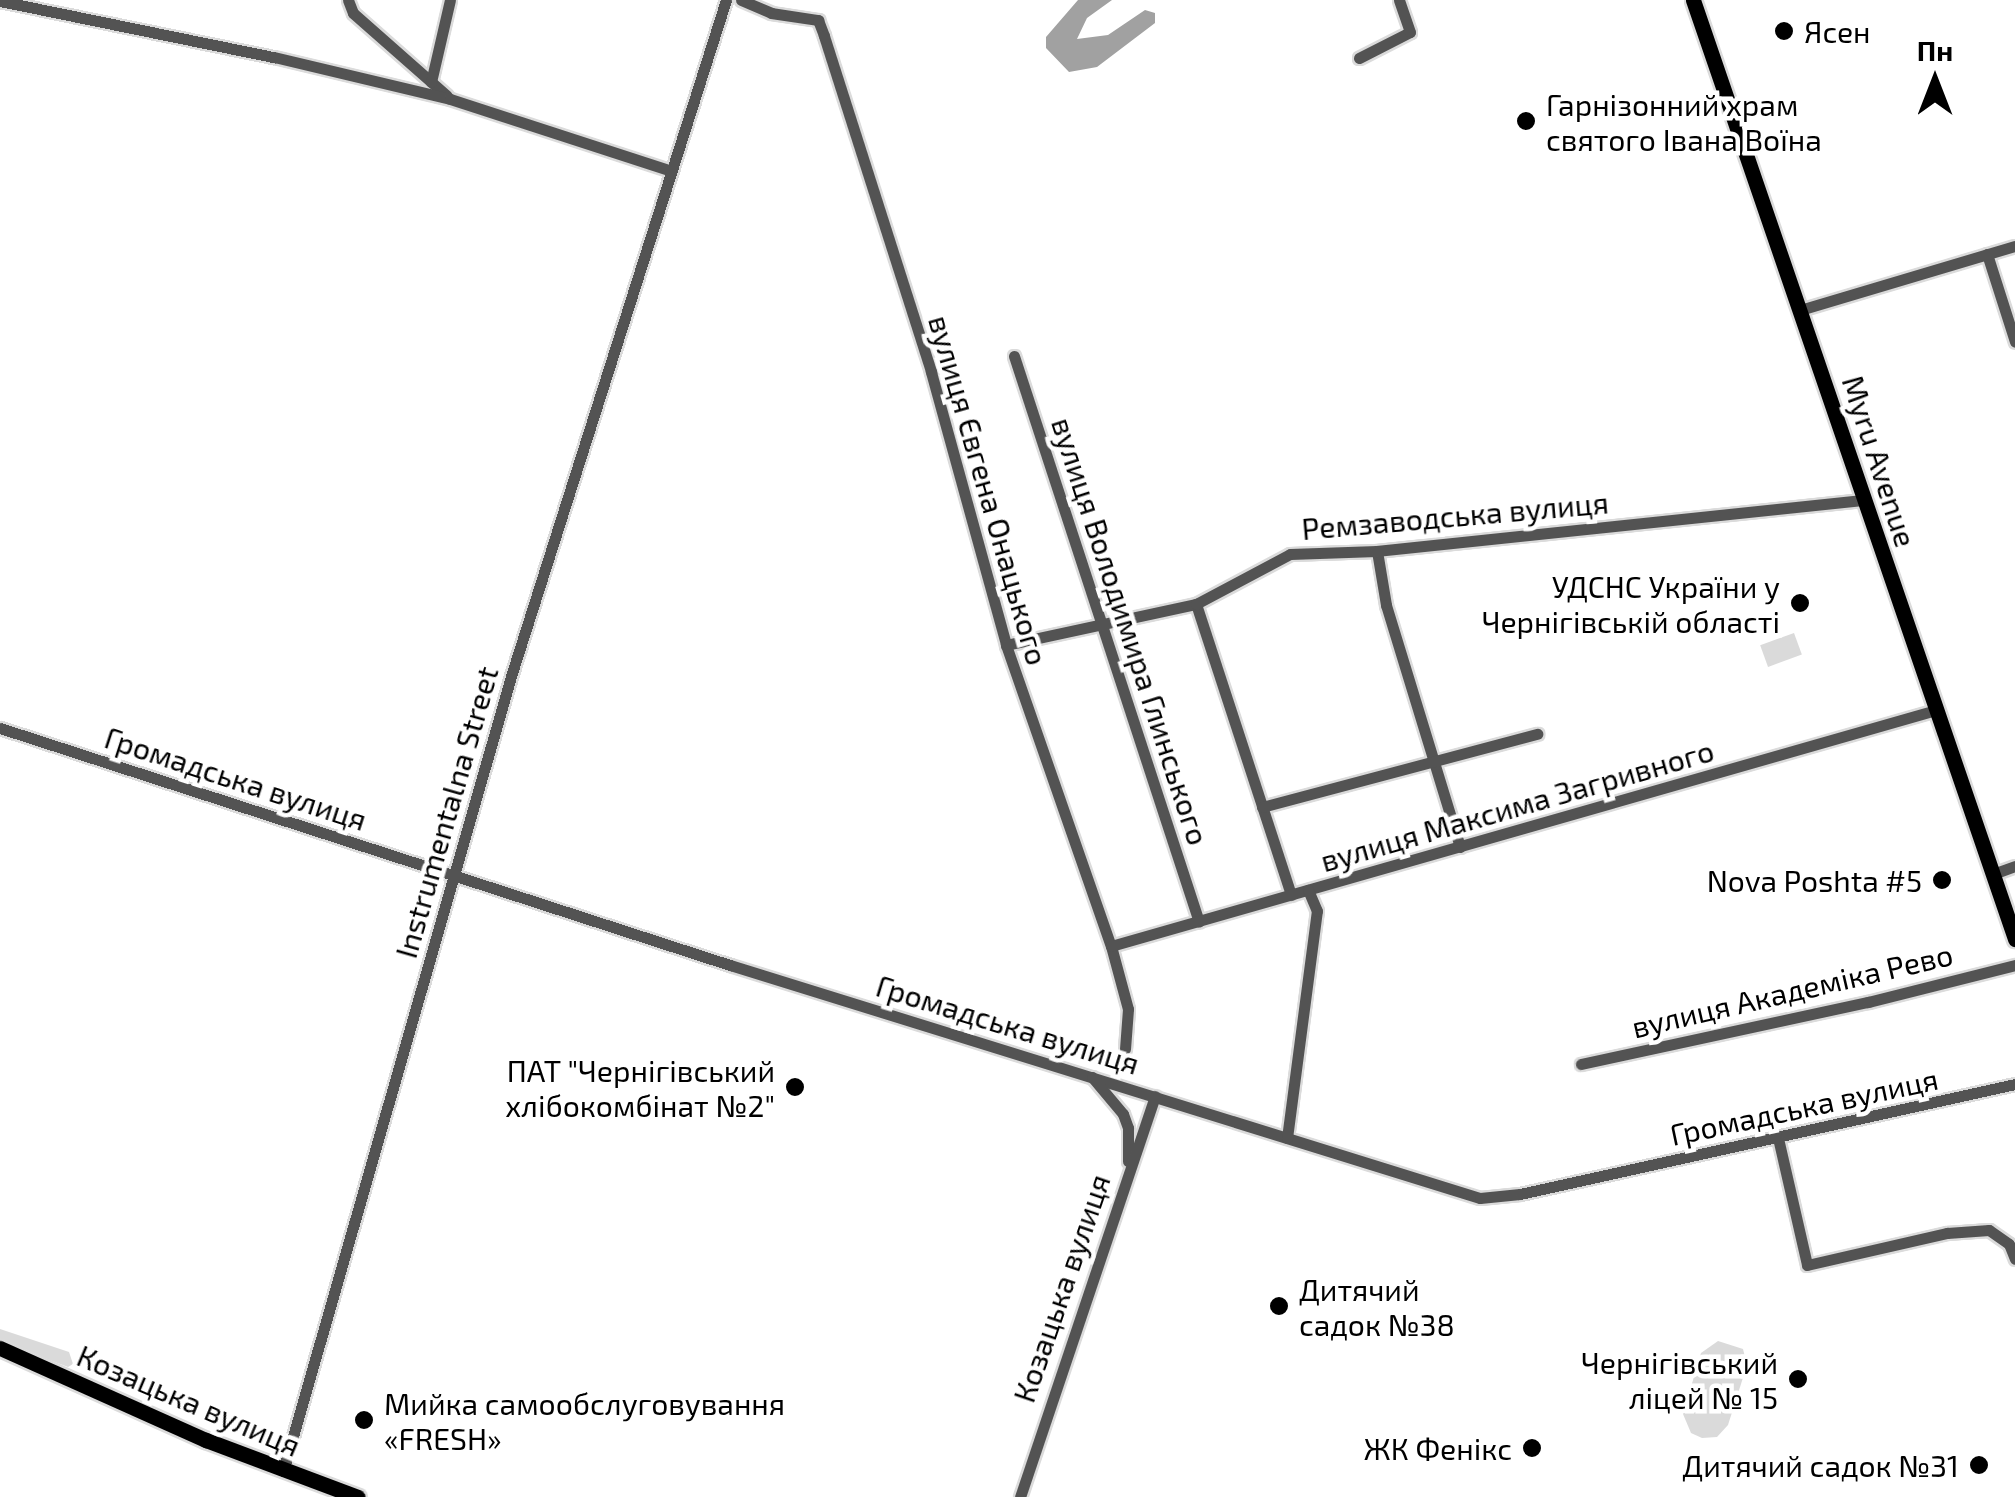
<!DOCTYPE html>
<html>
<head>
<meta charset="utf-8">
<style>
	body { margin:0 }
	#map { position:relative; width:2015px; height:1497px; overflow:hidden; background:#fff; font-family:"Exo 2",sans-serif }
	div>[style] { position:absolute }
	[style*='--x'] { left:calc(var(--x)*1px); top:calc(var(--y)*1px); width:calc(var(--w)*1px); rotate:calc(var(--a)*1deg) }
	.green>* { inset:0; background:#dadada; transform-origin:0 0 }
	.water>* { inset:0; background:#a1a1a1 }
	.roads { filter:drop-shadow(2px 0 #dbdbdb) drop-shadow(-2px 0 #dbdbdb) drop-shadow(0 2px #dbdbdb) drop-shadow(0 -2px #dbdbdb) }
	.minor>* { height:11px; margin:-5.5px; padding:0 5.5px; transform-origin:5.5px; border-radius:5.5px; background:#535353 }
	.major>* { height:15px; margin:-7.5px; padding:0 7.5px; transform-origin:7.5px; border-radius:7.5px; background:#000 }
	.dots>* { width:28px; height:28px; translate:-50% -50%; box-sizing:border-box; border:5px solid #fff; border-radius:50% }
	span { translate:-50% -50%; white-space:nowrap; text-align:center; line-height:1.15; -webkit-text-stroke:9px #fff; paint-order:stroke }
	.poi-label { font-size:30px; color:#000 }
	.left { translate:0 -50%; text-align:left }
	.right { translate:-100% -50%; text-align:right }
	.street-label { font-size:30px; color:#000 }
	.north { position:absolute; left:1885px; top:30px; width:100px; height:100px; -webkit-text-stroke:8px #fff; paint-order:stroke; rotate:0deg; font-size:28px; font-weight:700; line-height:40px; text-align:center; color:#000 }
	.north::after { content:''; display:block; margin:auto; width:35px; height:45px; background:#000; clip-path:polygon(50% 0,100% 100%,50% 72%,0 100%) }
</style>
</head>
<body>
<div id="map">
	<div class="green">
		<div style="left:1794px;top:633px;width:23px;height:36px;rotate:70deg"></div>
		<div style="clip-path:polygon(0 1329px,69px 1352px,73px 1364px,68px 1367px,0 1341px)"></div>
		<div style="clip-path:polygon(1718px 1341px,1743px 1349px,1747px 1365px,1728px 1425px,1717px 1437px,1702px 1438px,1691px 1433px,1683px 1414px,1701px 1353px)"></div>
	</div>
	<div class="water">
		<div style="clip-path:polygon(1078px 0,1112px 0,1087px 18px,1077px 39px,1108px 35px,1145px 10px,1155px 13px,1155px 23px,1097px 67px,1069px 72px,1046px 48px,1046px 37px)"></div>
	</div>
	<div class="roads">
		<div class="minor">
			<div style="--x:348;--y:0;--w:14;--a:69"></div>
			<div style="--x:353;--y:13;--w:125;--a:41.4"></div>
			<div style="--x:741;--y:0;--w:33;--a:23"></div>
			<div style="--x:771;--y:13;--w:48;--a:8.5"></div>
			<div style="--x:818;--y:20;--w:17;--a:69"></div>
			<div style="--x:824;--y:36;--w:353;--a:72.3"></div>
			<div style="--x:931;--y:372;--w:283;--a:74.6"></div>
			<div style="--x:1006;--y:645;--w:319;--a:70.8"></div>
			<div style="--x:1111;--y:946;--w:65;--a:74.9"></div>
			<div style="--x:1128;--y:1009;--w:40;--a:94.3"></div>
			<div style="--x:0;--y:1;--w:280;--a:11.6"></div>
			<div style="--x:274;--y:57;--w:181;--a:13.4"></div>
			<div style="--x:450;--y:99;--w:230;--a:18"></div>
			<div style="--x:1359;--y:58;--w:57;--a:-27"></div>
			<div style="--x:1410;--y:32;--w:34;--a:-109"></div>
			<div style="--x:431;--y:82;--w:84;--a:-77"></div>
			<div style="--x:1987;--y:254;--w:92;--a:72.3"></div>
			<div style="--x:1800;--y:310;--w:224;--a:-16.6"></div>
			<div style="--x:1014;--y:356;--w:595;--a:71.9"></div>
			<div style="--x:1377;--y:551;--w:55;--a:80.5"></div>
			<div style="--x:1386;--y:605;--w:253;--a:73"></div>
			<div style="--x:1196;--y:604;--w:306;--a:71.9"></div>
			<div style="--x:1006;--y:645;--w:194;--a:-12.2"></div>
			<div style="--x:1196;--y:604;--w:106;--a:-28"></div>
			<div style="--x:1290;--y:554;--w:87;--a:-2"></div>
			<div style="--x:1377;--y:551;--w:490;--a:-6"></div>
			<div style="--x:0;--y:728;--w:768;--a:17.99"></div>
			<div style="--x:730;--y:965;--w:785;--a:17.26"></div>
			<div style="--x:1480;--y:1198;--w:40;--a:-5.7"></div>
			<div style="--x:1520;--y:1194;--w:507;--a:-12.53"></div>
			<div style="--x:1262;--y:807;--w:285;--a:-14.9"></div>
			<div style="--x:1993;--y:874;--w:23;--a:-20"></div>
			<div style="--x:1111;--y:946;--w:858;--a:-15.96"></div>
			<div style="--x:1581;--y:1064;--w:294;--a:-12.2"></div>
			<div style="--x:1868;--y:1002;--w:152;--a:-14.1"></div>
			<div style="--x:1092;--y:1077;--w:48;--a:50"></div>
			<div style="--x:1123;--y:1114;--w:15;--a:70"></div>
			<div style="--x:1128;--y:1128;--w:33;--a:90"></div>
			<div style="--x:1287;--y:1138;--w:229;--a:-82.5"></div>
			<div style="--x:1317;--y:911;--w:23;--a:-113"></div>
			<div style="--x:1778;--y:1138;--w:130;--a:77.1"></div>
			<div style="--x:1807;--y:1265;--w:144;--a:-12.9"></div>
			<div style="--x:1947;--y:1233;--w:42;--a:-4.1"></div>
			<div style="--x:1989;--y:1230;--w:24;--a:35"></div>
			<div style="--x:2009;--y:1244;--w:16;--a:68"></div>
			<div style="--x:283;--y:1471;--w:830;--a:-73.99"></div>
			<div style="--x:512;--y:673;--w:706;--a:-72.36"></div>
			<div style="--x:1020;--y:1497;--w:423;--a:-71.4"></div>
		</div>
		<div class="major">
			<div style="--x:1693;--y:0;--w:993;--a:71.07"></div>
			<div style="--x:0;--y:1348;--w:226;--a:24.1"></div>
			<div style="--x:206;--y:1440;--w:162;--a:20.6"></div>
		</div>
	</div>
	<div class="dots">
		<div style="left:1784px;top:31px;background:#000"></div>
		<div style="left:1526px;top:121px;background:#000"></div>
		<div style="left:1800px;top:603px;background:#000"></div>
		<div style="left:1942px;top:880px;background:#000"></div>
		<div style="left:795px;top:1087px;background:#000"></div>
		<div style="left:1279px;top:1306px;background:#000"></div>
		<div style="left:1798px;top:1379px;background:#000"></div>
		<div style="left:364px;top:1420px;background:#000"></div>
		<div style="left:1532px;top:1448px;background:#000"></div>
		<div style="left:1979px;top:1465px;background:#000"></div>
	</div>
	<div class="poi-label">
		<span class="left" style="left:1804px;top:31px">Ясен</span>
		<span class="left" style="left:1546px;top:121px">Гарнізонний храм<br>святого Івана Воїна</span>
		<span class="right" style="left:1780px;top:603px">УДСНС України у<br>Чернігівській області</span>
		<span class="right" style="left:1922px;top:880px">Nova Poshta #5</span>
		<span class="right" style="left:775px;top:1087px">ПАТ "Чернігівський<br>хлібокомбінат №2"</span>
		<span class="left" style="left:1299px;top:1306px">Дитячий<br>садок №38</span>
		<span class="right" style="left:1778px;top:1379px">Чернігівський<br>ліцей № 15</span>
		<span class="left" style="left:384px;top:1420px">Мийка самообслуговування<br>«FRESH»</span>
		<span class="right" style="left:1512px;top:1448px">ЖК Фенікс</span>
		<span class="right" style="left:1959px;top:1465px">Дитячий садок №31</span>
	</div>
	<div class="street-label">
		<span style="left:1880px;top:461px;rotate:72deg">Myru Avenue</span>
		<span style="left:989px;top:490px;rotate:74deg">вулиця Євгена Онацького</span>
		<span style="left:1455px;top:515px;rotate:-5deg">Ремзаводська вулиця</span>
		<span style="left:1131px;top:631px;rotate:72deg">вулиця Володимира Глинського</span>
		<span style="left:236px;top:778px;rotate:18deg">Громадська вулиця</span>
		<span style="left:1517px;top:805px;rotate:-16deg">вулиця Максима Загривного</span>
		<span style="left:446px;top:812px;rotate:-74deg">Instrumentalna Street</span>
		<span style="left:1792px;top:990px;rotate:-13deg">вулиця Академіка Рево</span>
		<span style="left:1008px;top:1024px;rotate:17deg">Громадська вулиця</span>
		<span style="left:1804px;top:1106px;rotate:-12deg">Громадська вулиця</span>
		<span style="left:1061px;top:1288px;rotate:-71deg">Козацька вулиця</span>
		<span style="left:189px;top:1400px;rotate:23deg">Козацька вулиця</span>
	</div>
	<div class="north">Пн</div>
</div>
</body>
</html>
